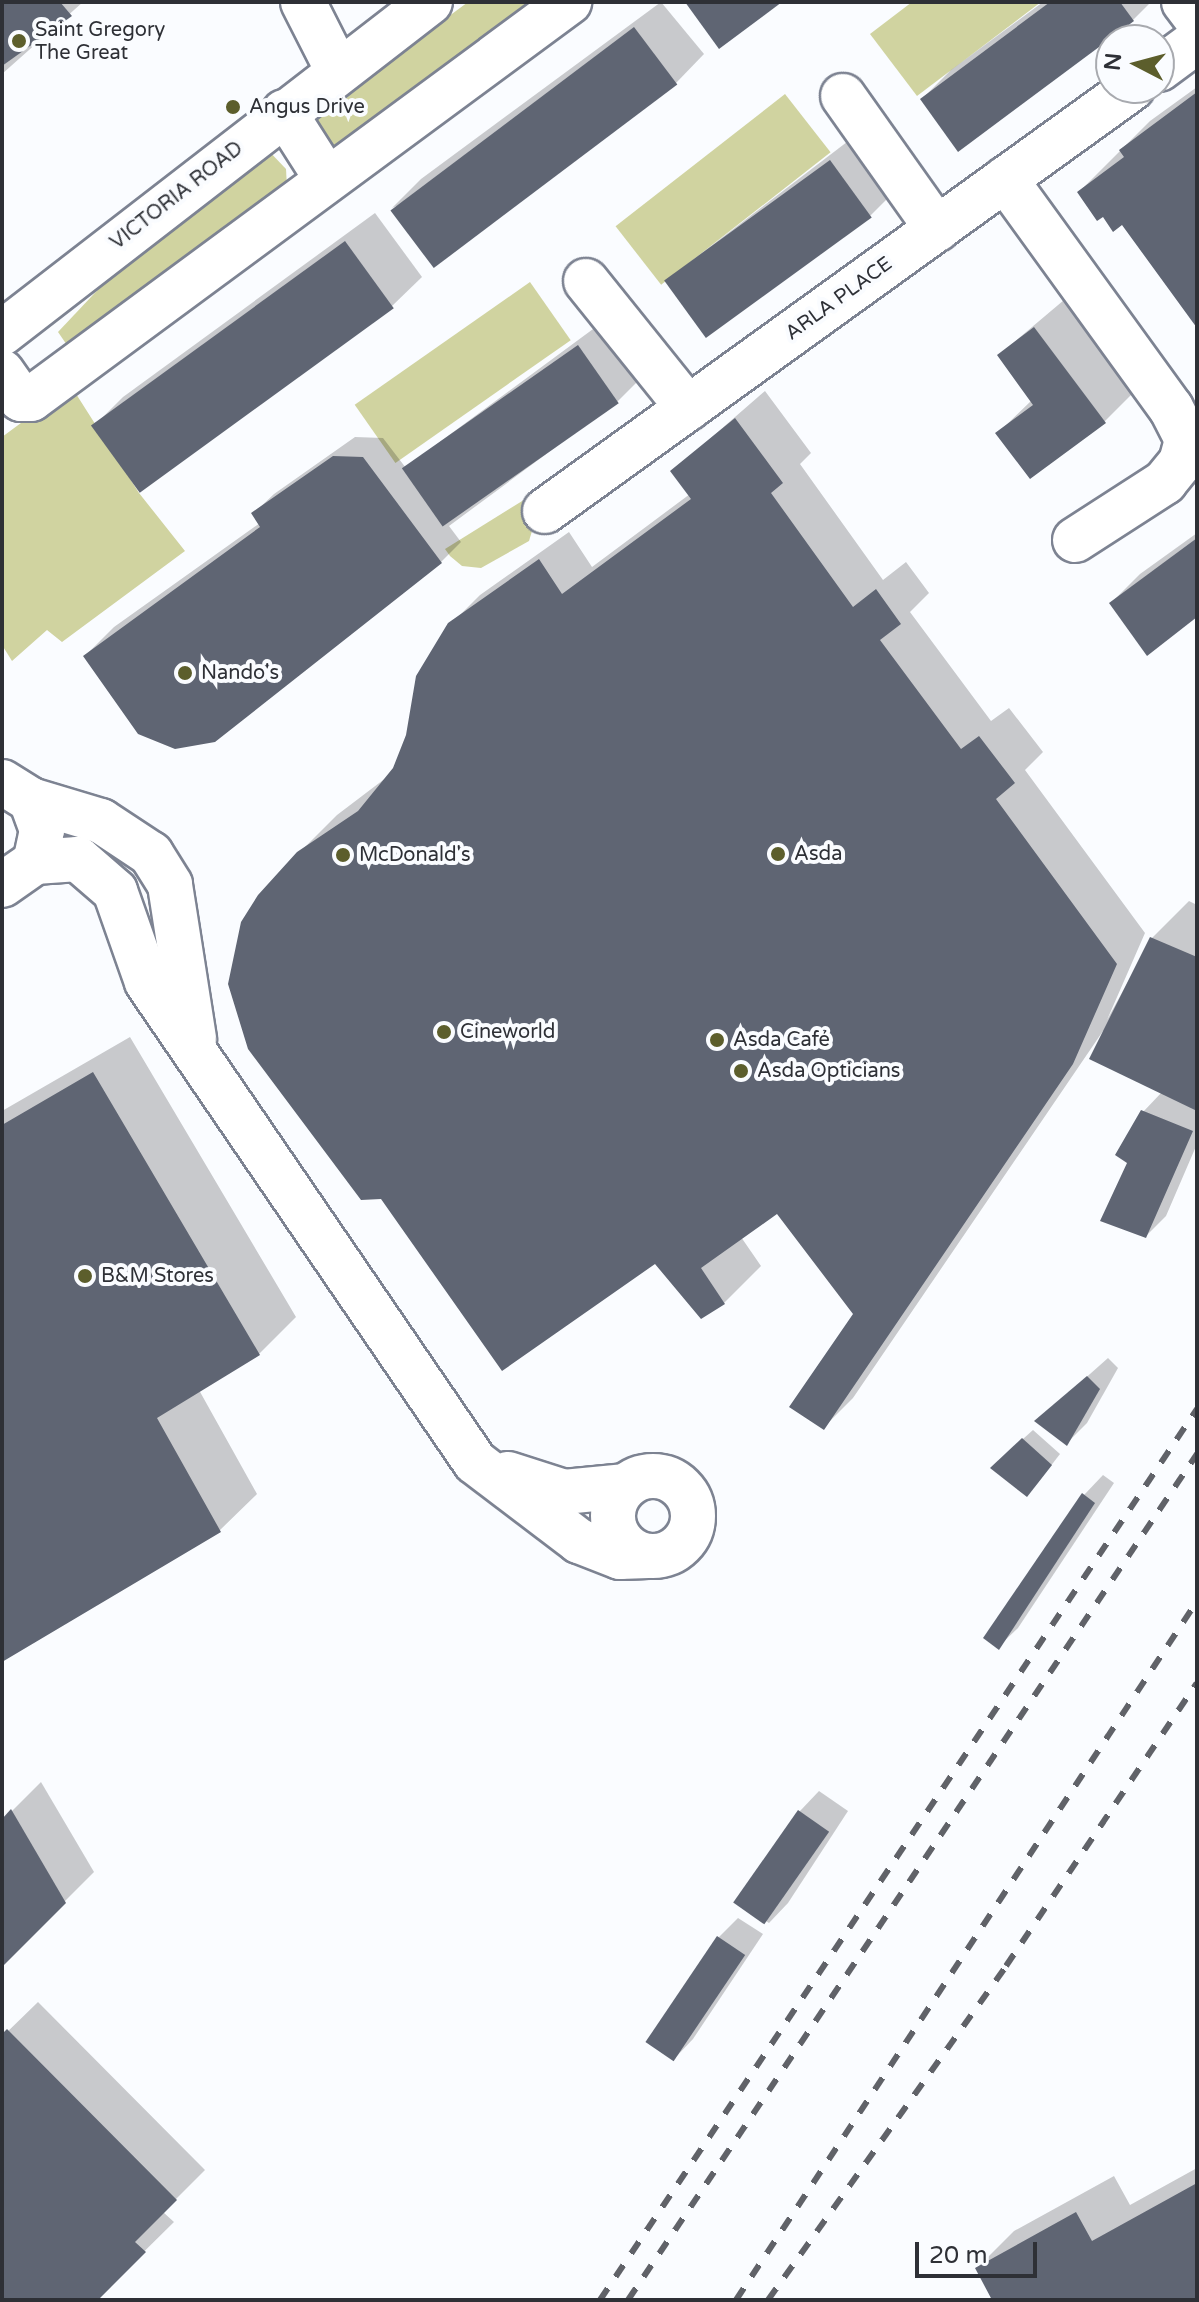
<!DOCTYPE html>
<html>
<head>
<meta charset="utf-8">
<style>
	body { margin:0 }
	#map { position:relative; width:1199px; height:2302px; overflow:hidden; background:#fafcff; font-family:"Varela Round",sans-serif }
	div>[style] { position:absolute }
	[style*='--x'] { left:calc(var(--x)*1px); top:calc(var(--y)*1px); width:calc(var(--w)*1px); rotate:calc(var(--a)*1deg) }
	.green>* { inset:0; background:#d0d3a0; transform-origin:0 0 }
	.shadow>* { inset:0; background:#0003 }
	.building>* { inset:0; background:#5f6573; transform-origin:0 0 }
	.roads { filter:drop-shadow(2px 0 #7d8392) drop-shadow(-2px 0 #7d8392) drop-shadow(0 2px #7d8392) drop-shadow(0 -2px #7d8392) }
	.minor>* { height:44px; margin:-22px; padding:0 22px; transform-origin:22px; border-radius:22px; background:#fff }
	.minor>.ring { margin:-22px; padding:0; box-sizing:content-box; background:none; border:44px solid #fff; border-radius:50% }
	.rail>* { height:6px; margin-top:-3px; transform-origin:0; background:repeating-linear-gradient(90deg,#606268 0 14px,transparent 0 28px) }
	.dots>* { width:22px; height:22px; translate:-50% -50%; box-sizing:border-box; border:4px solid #fafcff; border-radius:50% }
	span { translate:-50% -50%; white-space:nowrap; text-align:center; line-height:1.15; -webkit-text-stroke:8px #fafcff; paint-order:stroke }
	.poi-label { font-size:20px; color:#2e3036 }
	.left { translate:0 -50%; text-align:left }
	.street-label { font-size:20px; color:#2e3036 }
	.frame { position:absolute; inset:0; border:4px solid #2e3036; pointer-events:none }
	.north { position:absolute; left:1095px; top:24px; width:80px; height:80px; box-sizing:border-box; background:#fafcff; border:2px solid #a8aaaf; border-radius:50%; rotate:276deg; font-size:22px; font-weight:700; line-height:32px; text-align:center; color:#2e3036 }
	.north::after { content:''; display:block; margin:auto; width:28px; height:36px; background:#5c5e2c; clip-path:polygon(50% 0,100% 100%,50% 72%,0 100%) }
	.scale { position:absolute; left:915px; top:2242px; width:122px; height:36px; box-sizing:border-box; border:4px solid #2e3036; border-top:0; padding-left:10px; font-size:24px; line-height:28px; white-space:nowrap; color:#2e3036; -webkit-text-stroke:6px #fafcff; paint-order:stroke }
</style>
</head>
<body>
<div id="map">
	<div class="green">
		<div style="clip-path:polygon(468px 2px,544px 2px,338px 154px,315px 116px)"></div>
		<div style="clip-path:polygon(912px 2px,1041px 2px,917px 96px,870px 34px)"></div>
		<div style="left:785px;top:94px;width:74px;height:215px;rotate:52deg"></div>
		<div style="clip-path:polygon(266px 148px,286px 169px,287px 187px,69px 348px,58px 332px,141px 244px)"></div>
		<div style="left:530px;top:282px;width:71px;height:214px;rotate:55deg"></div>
		<div style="clip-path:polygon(71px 386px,139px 493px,185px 551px,62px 642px,47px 630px,12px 661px,2px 645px,2px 437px)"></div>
		<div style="clip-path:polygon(527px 498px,535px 521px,529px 541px,481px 568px,462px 566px,450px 556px,445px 549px)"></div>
	</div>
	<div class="shadow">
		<div style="clip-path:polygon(2px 2px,83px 2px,2px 74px)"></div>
		<div style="clip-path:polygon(661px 2px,704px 54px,676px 83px,392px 208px,421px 179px)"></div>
		<div style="clip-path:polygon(1043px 2px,1151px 2px,1133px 20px,922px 99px,951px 70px)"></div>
		<div style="clip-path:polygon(1197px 87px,1197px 325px,1123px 223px,1079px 192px,1150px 121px)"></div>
		<div style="clip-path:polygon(860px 132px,900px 186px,871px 215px,705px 335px,669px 285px,698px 256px)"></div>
		<div style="clip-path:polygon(375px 213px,422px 277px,392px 306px,94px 426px,123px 397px)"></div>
		<div style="clip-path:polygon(1064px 300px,1133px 393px,1104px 422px,998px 433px,1032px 400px,999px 355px)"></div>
		<div style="clip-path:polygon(608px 318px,647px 372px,618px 401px,449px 526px,461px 542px,441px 562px,214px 740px,85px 656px,114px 627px,260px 523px,254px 513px,274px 494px,355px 437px,383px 438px,409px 472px,437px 444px)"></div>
		<div style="clip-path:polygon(765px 391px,811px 453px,800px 464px,883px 580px,906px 562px,929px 593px,910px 612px,991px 721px,1009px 708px,1043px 752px,1025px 770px,1145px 933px,1107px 1020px,1152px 938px,1189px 901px,1197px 905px,1197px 1144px,1166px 1216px,1146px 1236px,1130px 1162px,1143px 1112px,1162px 1092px,1103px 1031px,853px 1398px,824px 1427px,856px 1314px,779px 1209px,741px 1237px,761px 1266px,724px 1303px,702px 1317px,298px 854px,337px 815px,391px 774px,408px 735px,418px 677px,450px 625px,480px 595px,569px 532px,592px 567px,690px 494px,673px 471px)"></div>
		<div style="clip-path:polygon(1197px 533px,1197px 614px,1111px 603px,1140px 574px)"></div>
		<div style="clip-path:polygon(130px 1037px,296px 1317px,259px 1354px,199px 1390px,257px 1494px,219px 1531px,2px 1660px,2px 1111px)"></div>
		<div style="clip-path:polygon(1108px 1358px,1118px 1368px,1087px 1423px,1067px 1443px,1037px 1421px)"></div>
		<div style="clip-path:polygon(1033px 1430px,1060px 1454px,1036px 1485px,1002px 1458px)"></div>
		<div style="clip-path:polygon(1103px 1475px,1114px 1483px,1018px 1628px,998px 1647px,1084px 1495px)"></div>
		<div style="clip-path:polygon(41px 1782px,94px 1872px,2px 1964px,2px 1821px)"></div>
		<div style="clip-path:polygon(819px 1791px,848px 1811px,788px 1903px,769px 1923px,743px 1906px,800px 1811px)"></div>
		<div style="clip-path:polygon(738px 1918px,763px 1934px,693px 2039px,674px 2059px,719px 1937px)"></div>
		<div style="clip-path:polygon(38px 2002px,205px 2170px,163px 2212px,174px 2222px,95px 2300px,2px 2300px,2px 2037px)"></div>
		<div style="clip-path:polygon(1197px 2168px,1197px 2300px,995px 2300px,977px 2268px,1014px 2231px,1114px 2176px,1130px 2205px)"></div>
	</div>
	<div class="building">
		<div style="clip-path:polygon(2px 2px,60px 2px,72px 16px,2px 66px)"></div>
		<div style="clip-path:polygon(685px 2px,782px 2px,719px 49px)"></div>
		<div style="clip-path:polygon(1050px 2px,1120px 2px,1134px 21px,958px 152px,920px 99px)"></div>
		<div style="left:634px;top:27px;width:72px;height:305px;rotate:53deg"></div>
		<div style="clip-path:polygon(1197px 92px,1195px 224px,1197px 328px,1122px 225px,1113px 232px,1103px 217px,1097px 221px,1077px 192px,1124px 157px,1119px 150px)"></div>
		<div style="left:830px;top:160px;width:71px;height:205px;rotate:54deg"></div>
		<div style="left:345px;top:241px;width:83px;height:314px;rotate:54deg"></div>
		<div style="clip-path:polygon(1034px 327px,1106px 423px,1030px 479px,995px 433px,1033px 405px,997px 355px)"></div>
		<div style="left:578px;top:345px;width:71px;height:215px;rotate:55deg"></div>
		<div style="clip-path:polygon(735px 418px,783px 483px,771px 493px,853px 607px,876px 589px,901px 624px,880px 640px,961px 749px,979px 736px,1015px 783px,996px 799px,1117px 964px,1073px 1064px,824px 1430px,789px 1407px,853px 1314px,777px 1214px,701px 1268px,725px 1304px,701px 1319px,655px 1264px,502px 1371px,381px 1199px,361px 1200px,248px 1049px,228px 984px,241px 922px,258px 895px,297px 852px,358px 811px,393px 768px,406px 735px,416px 676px,448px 623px,539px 559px,562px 594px,691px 499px,670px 471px)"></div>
		<div style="clip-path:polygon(333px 456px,363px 457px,442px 563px,215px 742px,175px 749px,138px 734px,83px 656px,260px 527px,251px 513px)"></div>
		<div style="clip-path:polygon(1197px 538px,1197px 617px,1147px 656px,1109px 603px)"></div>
		<div style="clip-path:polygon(1150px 937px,1197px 957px,1197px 1111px,1089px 1059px)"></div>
		<div style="clip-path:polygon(93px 1072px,260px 1355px,157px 1418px,221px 1532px,2px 1662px,2px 1125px)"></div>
		<div style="clip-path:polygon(1141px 1110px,1193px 1131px,1146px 1238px,1100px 1221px,1127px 1163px,1115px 1155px)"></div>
		<div style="clip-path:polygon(1087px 1376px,1100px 1389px,1067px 1446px,1034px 1421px)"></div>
		<div style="clip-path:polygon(1022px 1438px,1052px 1465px,1027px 1497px,990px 1468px)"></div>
		<div style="clip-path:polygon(1082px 1493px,1095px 1503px,999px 1650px,983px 1638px)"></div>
		<div style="clip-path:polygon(11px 1809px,66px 1903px,2px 1967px,2px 1819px)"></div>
		<div style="left:798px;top:1810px;width:38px;height:113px;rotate:35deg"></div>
		<div style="left:717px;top:1936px;width:34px;height:128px;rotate:34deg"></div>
		<div style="clip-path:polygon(7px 2029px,177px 2200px,135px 2242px,146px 2252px,98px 2300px,2px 2300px,2px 2034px)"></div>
		<div style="clip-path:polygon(1197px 2183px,1197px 2300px,992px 2300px,975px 2268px,1076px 2212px,1092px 2241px)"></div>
	</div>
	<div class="roads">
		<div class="minor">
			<div style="--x:303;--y:2;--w:77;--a:63.1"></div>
			<div style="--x:1184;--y:2;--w:21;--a:53"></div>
			<div style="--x:1159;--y:69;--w:47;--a:-36.4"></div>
			<div style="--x:843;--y:96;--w:163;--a:54.7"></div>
			<div style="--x:284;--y:112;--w:78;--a:57.5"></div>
			<div style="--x:1005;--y:179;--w:283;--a:54.1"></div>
			<div style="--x:1171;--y:408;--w:36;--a:63"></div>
			<div style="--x:1187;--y:440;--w:23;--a:105"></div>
			<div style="--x:1181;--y:462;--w:26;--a:129"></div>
			<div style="--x:1165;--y:482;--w:107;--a:147.2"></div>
			<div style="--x:586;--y:281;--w:163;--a:51.2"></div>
			<div style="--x:2;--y:333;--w:541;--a:-37.72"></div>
			<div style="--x:2;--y:372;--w:33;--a:55"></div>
			<div style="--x:21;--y:399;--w:10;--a:0"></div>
			<div style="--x:31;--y:399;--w:669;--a:-36.42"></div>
			<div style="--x:545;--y:511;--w:724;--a:-35.78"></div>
			<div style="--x:2;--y:782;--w:34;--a:32"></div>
			<div style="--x:31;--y:800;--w:32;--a:70"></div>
			<div style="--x:42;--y:830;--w:33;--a:102"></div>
			<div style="--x:35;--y:862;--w:40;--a:145.1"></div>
			<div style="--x:31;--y:800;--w:73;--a:16.7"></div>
			<div style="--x:101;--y:821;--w:60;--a:33.4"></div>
			<div style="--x:151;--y:854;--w:36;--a:58"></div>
			<div style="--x:170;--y:885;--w:156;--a:81.1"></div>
			<div style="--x:35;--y:862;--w:43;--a:-4"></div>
			<div style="--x:78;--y:859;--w:49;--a:40.9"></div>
			<div style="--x:115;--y:891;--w:96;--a:70.6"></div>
			<div style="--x:147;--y:982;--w:581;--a:55.65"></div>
			<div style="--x:475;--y:1462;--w:131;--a:37.2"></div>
			<div style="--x:579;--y:1541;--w:44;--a:21.3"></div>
			<div style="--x:620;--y:1557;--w:28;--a:-2"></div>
			<div style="--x:508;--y:1474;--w:59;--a:17.8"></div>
			<div style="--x:564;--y:1492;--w:60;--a:-5.7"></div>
			<div class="ring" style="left:613px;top:1476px;width:36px;height:36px"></div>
		</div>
	</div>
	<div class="rail">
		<div style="--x:600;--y:2300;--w:1073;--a:-56.18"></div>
		<div style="--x:628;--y:2300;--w:1020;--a:-56.08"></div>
		<div style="--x:736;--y:2300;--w:837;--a:-56.59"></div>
		<div style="--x:768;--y:2300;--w:410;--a:-54.5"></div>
		<div style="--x:1006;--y:1966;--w:341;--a:-56"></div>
	</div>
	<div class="dots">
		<div style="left:19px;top:41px;background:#5c5e2c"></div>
		<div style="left:233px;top:107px;background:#5c5e2c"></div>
		<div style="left:185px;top:673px;background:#5c5e2c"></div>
		<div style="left:778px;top:854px;background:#5c5e2c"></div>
		<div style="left:343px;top:855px;background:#5c5e2c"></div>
		<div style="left:444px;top:1032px;background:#5c5e2c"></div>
		<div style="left:717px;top:1040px;background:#5c5e2c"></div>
		<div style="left:741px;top:1071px;background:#5c5e2c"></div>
		<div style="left:85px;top:1276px;background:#5c5e2c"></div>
	</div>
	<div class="poi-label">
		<span class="left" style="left:35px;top:42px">Saint Gregory<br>The Great</span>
		<span class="left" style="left:249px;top:107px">Angus Drive</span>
		<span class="left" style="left:201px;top:673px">Nando's</span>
		<span class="left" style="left:794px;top:854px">Asda</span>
		<span class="left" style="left:359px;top:855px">McDonald's</span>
		<span class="left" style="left:460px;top:1032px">Cineworld</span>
		<span class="left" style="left:733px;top:1040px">Asda Café</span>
		<span class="left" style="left:757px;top:1071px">Asda Opticians</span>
		<span class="left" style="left:101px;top:1276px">B&amp;M Stores</span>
	</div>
	<div class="street-label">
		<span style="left:177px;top:196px;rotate:-38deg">VICTORIA ROAD</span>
		<span style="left:839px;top:299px;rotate:-36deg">ARLA PLACE</span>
	</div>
	<div class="frame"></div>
	<div class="north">N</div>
	<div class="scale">20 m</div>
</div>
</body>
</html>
